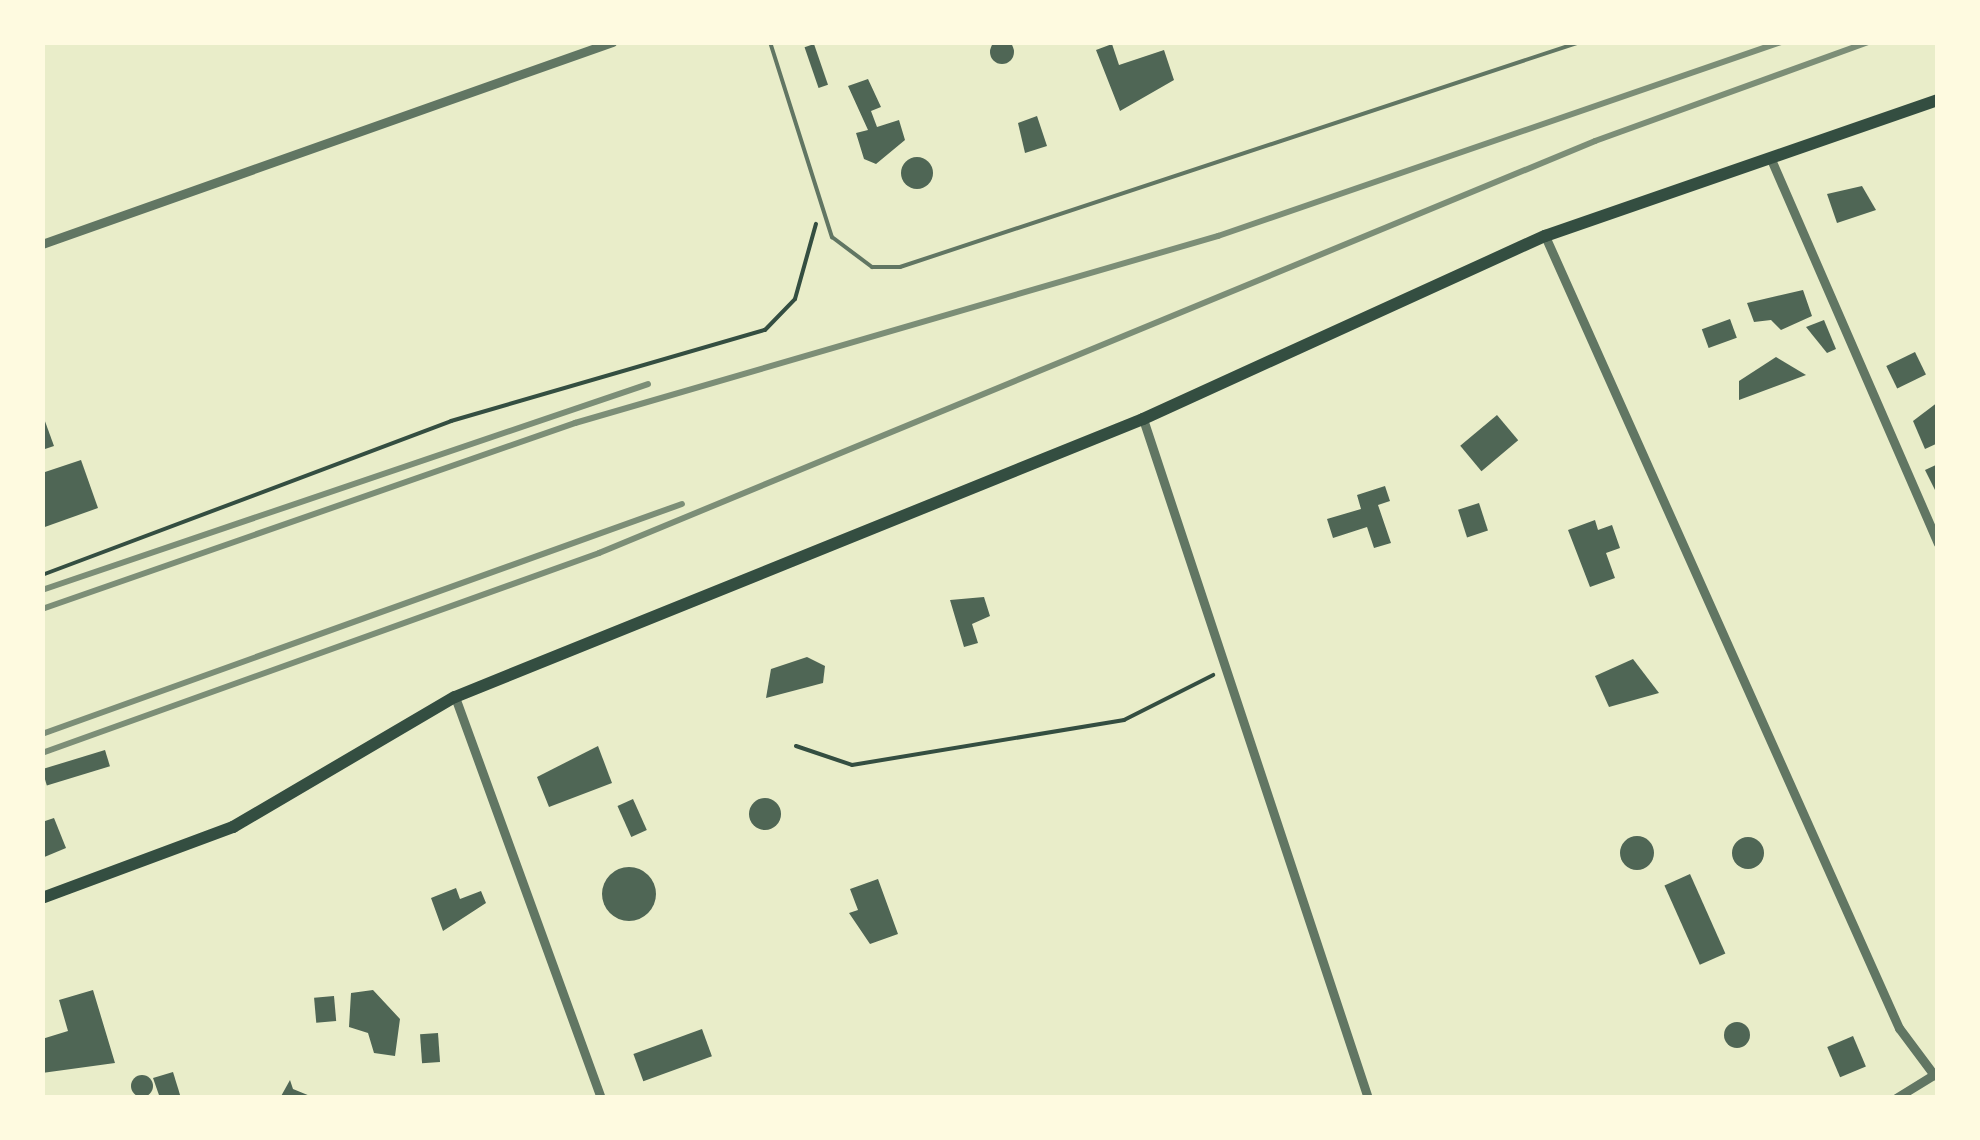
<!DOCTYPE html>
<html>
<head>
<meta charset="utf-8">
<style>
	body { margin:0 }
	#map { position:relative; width:1980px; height:1140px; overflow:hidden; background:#e9edc9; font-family:Signika,sans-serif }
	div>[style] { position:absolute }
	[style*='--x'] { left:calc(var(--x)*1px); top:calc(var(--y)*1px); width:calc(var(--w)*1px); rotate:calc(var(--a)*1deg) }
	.building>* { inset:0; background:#4f6655; transform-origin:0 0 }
	.round { border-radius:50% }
	.path>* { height:4px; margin:-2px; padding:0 2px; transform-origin:2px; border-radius:2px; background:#344e41 }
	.service>* { height:4px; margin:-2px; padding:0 2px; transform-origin:2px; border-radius:2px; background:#617663 }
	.minor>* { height:9px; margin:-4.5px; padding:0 4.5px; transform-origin:4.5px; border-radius:4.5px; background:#617663 }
	.secondary>* { height:12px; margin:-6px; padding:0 6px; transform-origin:6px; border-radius:6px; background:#344e41 }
	.rail>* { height:6px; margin:-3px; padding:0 3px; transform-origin:3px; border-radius:3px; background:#7c8e77 }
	span { translate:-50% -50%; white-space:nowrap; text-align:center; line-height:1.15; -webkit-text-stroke:8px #fefae0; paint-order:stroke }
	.frame { position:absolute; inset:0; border:45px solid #fefae0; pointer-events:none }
</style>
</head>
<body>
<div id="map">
	<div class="building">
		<div class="round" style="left:990px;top:40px;width:24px;height:24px"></div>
		<div style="left:814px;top:44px;width:43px;height:10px;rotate:71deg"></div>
		<div style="clip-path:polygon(1112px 44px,1119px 65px,1164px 50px,1174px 80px,1120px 111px,1096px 50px)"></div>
		<div style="clip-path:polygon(868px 79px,881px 107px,871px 111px,877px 127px,899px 120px,905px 140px,876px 164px,864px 159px,856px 133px,868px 130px,848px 86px)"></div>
		<div style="clip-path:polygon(1037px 116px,1047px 146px,1025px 153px,1018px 123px)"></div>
		<div class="round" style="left:901px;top:157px;width:32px;height:32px"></div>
		<div style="clip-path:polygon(1862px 186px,1876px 210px,1837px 223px,1827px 194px)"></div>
		<div style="clip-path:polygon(1803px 290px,1812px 316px,1781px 330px,1771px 320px,1754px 322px,1747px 303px)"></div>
		<div style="left:1730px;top:319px;width:20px;height:30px;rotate:70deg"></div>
		<div style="clip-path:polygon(1824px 320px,1836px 349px,1827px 353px,1806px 327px)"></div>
		<div style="left:1915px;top:352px;width:25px;height:32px;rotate:64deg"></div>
		<div style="clip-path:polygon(1776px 357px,1806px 375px,1739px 400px,1739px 381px)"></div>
		<div style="clip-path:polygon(1938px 402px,1938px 443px,1925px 449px,1913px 421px)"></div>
		<div style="clip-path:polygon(42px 413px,54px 446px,42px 450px)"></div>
		<div style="left:1497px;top:415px;width:33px;height:48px;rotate:50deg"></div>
		<div style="clip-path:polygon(81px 460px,98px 508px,42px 528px,42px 473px)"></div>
		<div style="clip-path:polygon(1938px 464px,1938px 496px,1925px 470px)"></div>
		<div style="clip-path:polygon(1385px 486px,1390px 501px,1378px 505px,1391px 543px,1374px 548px,1367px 527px,1333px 538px,1327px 519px,1361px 509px,1357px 495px)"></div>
		<div style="left:1479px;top:503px;width:29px;height:22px;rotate:72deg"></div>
		<div style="clip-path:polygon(1595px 520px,1598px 530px,1612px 525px,1620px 548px,1606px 553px,1615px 578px,1590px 587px,1568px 530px)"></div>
		<div style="clip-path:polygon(984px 597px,990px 616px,972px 624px,978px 643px,964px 647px,950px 600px)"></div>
		<div style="clip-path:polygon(807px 657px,825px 666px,823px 683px,766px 698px,771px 669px)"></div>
		<div style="clip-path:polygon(1633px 659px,1659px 693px,1609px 707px,1595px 676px)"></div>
		<div style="clip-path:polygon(598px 746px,612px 783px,549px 807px,537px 777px)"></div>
		<div style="left:105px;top:750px;width:17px;height:66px;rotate:73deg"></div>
		<div class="round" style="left:749px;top:798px;width:32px;height:32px"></div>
		<div style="left:633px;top:799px;width:34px;height:17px;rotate:66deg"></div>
		<div style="clip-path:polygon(54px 818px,66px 848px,42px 858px,42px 822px)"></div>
		<div class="round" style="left:1620px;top:836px;width:34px;height:34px"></div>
		<div class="round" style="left:1732px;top:837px;width:32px;height:32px"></div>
		<div class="round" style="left:602px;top:867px;width:54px;height:54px"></div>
		<div style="left:1690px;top:874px;width:87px;height:28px;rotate:66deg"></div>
		<div style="clip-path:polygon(878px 879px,898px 934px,870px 944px,849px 913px,858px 910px,850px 889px)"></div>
		<div style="clip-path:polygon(456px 888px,460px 899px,481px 891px,486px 903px,443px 931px,431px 898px)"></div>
		<div style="clip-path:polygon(93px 990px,115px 1063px,42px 1073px,42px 1039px,68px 1031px,59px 1000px)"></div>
		<div style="clip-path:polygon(373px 990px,400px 1019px,395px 1056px,374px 1053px,368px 1033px,349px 1027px,351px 993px)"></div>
		<div style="left:334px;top:996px;width:25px;height:20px;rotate:85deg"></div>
		<div class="round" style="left:1724px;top:1022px;width:26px;height:26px"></div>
		<div style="left:702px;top:1029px;width:29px;height:73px;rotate:70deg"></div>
		<div style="left:438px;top:1033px;width:29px;height:18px;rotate:86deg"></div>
		<div style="left:1853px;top:1036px;width:33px;height:28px;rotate:67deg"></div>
		<div style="clip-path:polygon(173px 1072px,181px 1098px,160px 1098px,153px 1078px)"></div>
		<div class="round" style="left:131px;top:1075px;width:22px;height:22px"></div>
		<div style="clip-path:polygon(290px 1080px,293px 1089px,315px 1098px,280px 1098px)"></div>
	</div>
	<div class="path">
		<div style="--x:42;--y:575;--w:437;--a:-20.6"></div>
		<div style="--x:451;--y:421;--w:327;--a:-16.2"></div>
		<div style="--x:765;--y:330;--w:43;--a:-45.9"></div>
		<div style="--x:795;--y:299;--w:78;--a:-74.4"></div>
		<div style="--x:796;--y:746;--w:59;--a:18.7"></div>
		<div style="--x:852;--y:765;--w:276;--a:-9.4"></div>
		<div style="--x:1124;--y:720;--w:100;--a:-26.8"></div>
	</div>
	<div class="service">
		<div style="--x:770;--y:42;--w:205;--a:72.4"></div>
		<div style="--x:832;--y:237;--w:50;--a:36.9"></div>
		<div style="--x:872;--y:267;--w:28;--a:0"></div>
		<div style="--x:900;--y:267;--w:716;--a:-18.31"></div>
	</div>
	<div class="minor">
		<div style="--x:1770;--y:157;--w:421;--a:66.5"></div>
		<div style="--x:1545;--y:236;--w:868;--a:65.92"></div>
		<div style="--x:1899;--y:1028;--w:59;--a:53.3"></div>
		<div style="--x:42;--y:244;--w:605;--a:-19.51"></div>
		<div style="--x:1143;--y:419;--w:715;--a:71.67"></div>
		<div style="--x:455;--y:697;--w:427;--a:70"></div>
		<div style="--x:1896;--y:1098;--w:46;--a:-31.6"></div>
	</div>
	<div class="secondary">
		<div style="--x:42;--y:898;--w:204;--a:-20.4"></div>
		<div style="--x:233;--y:827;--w:257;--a:-30.4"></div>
		<div style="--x:455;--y:697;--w:742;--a:-22"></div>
		<div style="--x:1143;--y:419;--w:442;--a:-24.5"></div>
		<div style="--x:1545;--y:236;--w:416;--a:-19.1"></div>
	</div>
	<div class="rail">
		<div style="--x:42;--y:590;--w:640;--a:-18.77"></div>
		<div style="--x:42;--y:609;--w:565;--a:-19.24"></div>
		<div style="--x:575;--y:423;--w:670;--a:-16.22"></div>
		<div style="--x:1218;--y:236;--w:595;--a:-19.01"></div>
		<div style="--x:42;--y:734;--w:680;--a:-19.77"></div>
		<div style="--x:42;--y:753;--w:592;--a:-19.75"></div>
		<div style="--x:599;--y:553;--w:1078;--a:-22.47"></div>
		<div style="--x:1595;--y:141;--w:290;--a:-19.9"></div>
	</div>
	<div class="frame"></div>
</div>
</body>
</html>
